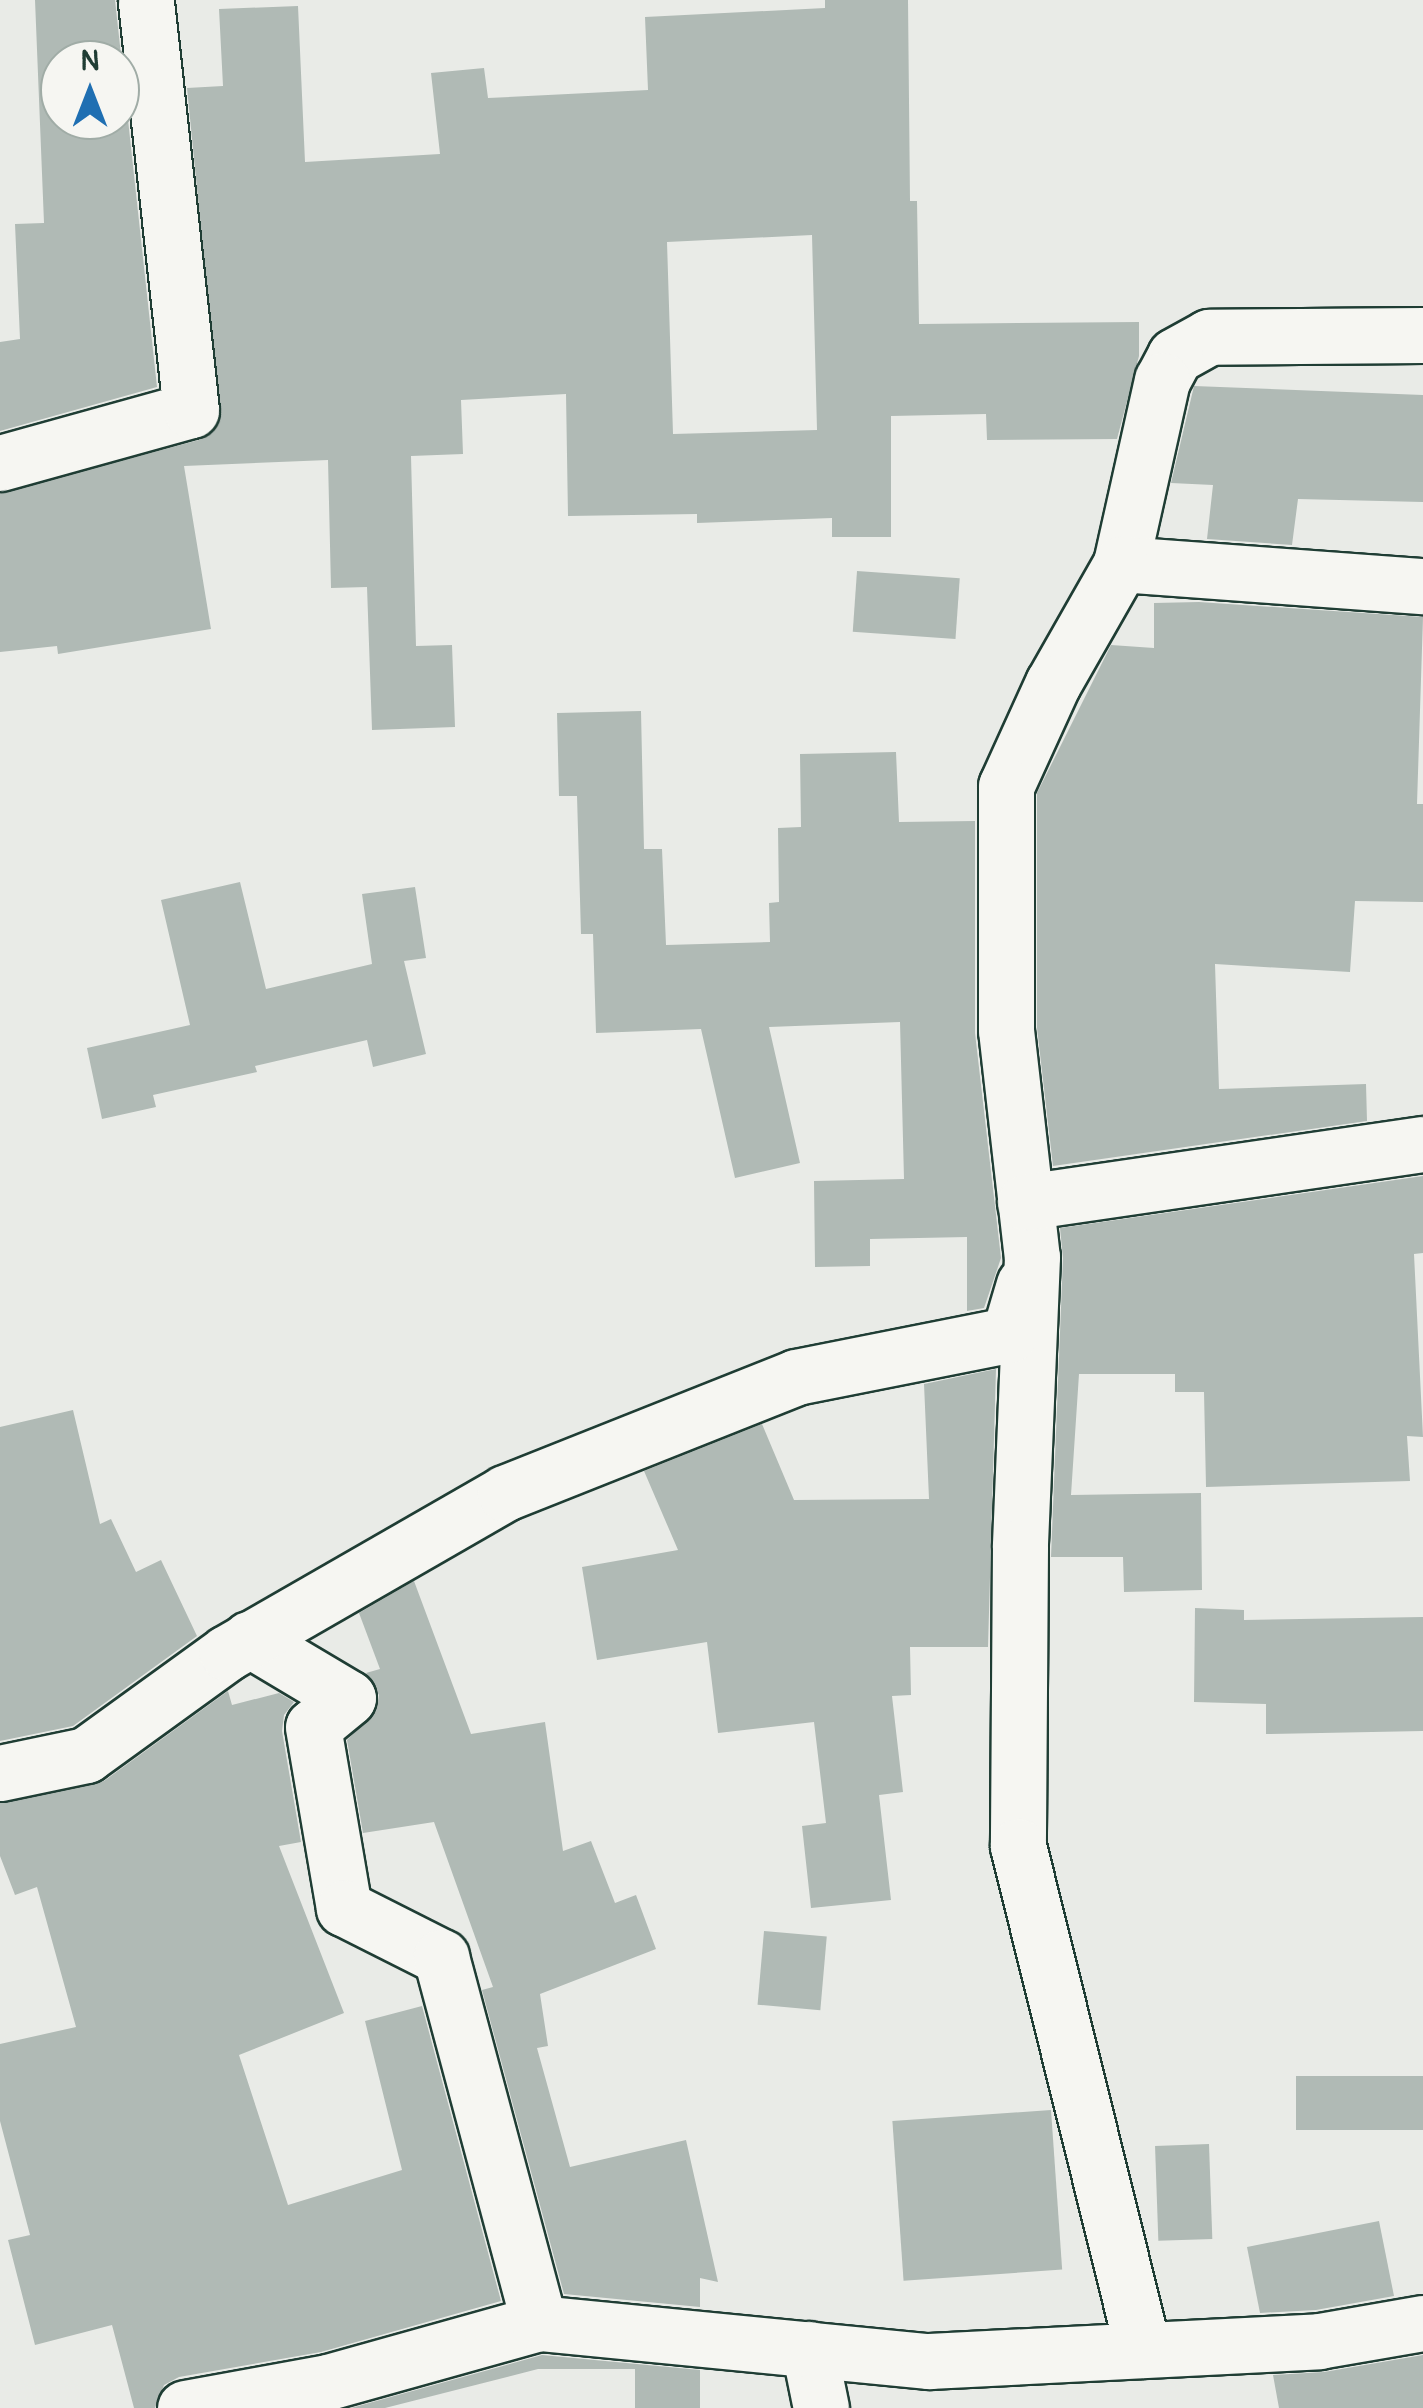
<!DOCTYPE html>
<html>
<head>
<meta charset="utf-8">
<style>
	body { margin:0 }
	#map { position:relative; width:1423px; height:2408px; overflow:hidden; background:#e9ebe7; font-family:Pangolin,sans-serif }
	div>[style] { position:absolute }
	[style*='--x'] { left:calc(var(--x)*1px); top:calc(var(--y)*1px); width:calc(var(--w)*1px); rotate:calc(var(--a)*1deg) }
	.building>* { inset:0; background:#b0bab5; transform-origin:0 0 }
	.roads { filter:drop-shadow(2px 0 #1f3d34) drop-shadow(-2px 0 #1f3d34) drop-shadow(0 2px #1f3d34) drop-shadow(0 -2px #1f3d34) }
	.minor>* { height:55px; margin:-27.5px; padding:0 27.5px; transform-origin:27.5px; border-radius:27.5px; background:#f6f6f2 }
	span { translate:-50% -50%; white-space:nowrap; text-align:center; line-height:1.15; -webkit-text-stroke:10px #f6f6f2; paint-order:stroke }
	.north { position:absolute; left:40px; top:40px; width:100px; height:100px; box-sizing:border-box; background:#f6f6f2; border:2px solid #a0aca6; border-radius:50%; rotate:0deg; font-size:28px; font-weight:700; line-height:40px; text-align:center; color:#1f3d34 }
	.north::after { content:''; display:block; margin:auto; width:35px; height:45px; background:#1f6fb2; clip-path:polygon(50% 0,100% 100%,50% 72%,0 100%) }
</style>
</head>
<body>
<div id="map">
	<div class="building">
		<div style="clip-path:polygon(35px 0,115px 0,121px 55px,120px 89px,120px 60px,60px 60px,60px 120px,120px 120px,120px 92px,125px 92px,157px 387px,0 431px,0 342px,20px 339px,15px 224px,44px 223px)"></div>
		<div style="clip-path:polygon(evenodd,825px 0,908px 0,910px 201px,917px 201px,919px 324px,1139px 322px,1139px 356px,1117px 439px,987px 440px,986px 414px,891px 416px,891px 537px,832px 537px,832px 518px,697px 523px,697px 514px,568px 516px,566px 394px,461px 400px,463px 454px,411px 456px,416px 646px,452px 645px,455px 727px,372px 730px,367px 587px,331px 588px,328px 460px,184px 466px,211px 629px,58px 654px,57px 646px,0 652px,0 493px,199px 440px,213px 432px,220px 420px,187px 88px,223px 86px,219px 9px,298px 6px,305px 162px,440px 154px,431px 73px,484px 68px,488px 98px,648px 90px,645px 17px,825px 8px,825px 0,812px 235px,817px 430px,673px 434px,667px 242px,812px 235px)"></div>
		<div style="clip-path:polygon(1194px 386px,1423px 395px,1423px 502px,1298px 499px,1292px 545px,1207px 539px,1213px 485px,1171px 483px)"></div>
		<div style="left:857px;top:571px;width:103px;height:61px;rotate:4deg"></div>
		<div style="clip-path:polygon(1199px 602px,1423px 617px,1417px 804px,1423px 804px,1423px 902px,1355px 901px,1350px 972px,1215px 964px,1219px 1089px,1366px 1084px,1367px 1121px,1053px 1166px,1037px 1028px,1037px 793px,1111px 645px,1154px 648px,1154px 603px)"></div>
		<div style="clip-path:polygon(641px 711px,644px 849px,662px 849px,666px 945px,770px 942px,769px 903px,779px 902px,778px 828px,801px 827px,800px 754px,896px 752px,899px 822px,975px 821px,975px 1033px,1001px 1258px,984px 1308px,967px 1311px,967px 1237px,870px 1239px,870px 1266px,815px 1267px,814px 1181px,904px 1179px,900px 1022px,769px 1027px,800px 1163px,735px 1178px,701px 1029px,596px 1033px,593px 934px,581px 934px,577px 796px,559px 796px,557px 713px)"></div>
		<div style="clip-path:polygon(240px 882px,266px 989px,372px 964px,362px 894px,415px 887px,426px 958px,404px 961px,426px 1054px,373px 1067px,367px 1040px,255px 1066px,257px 1072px,153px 1095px,156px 1107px,102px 1119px,87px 1048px,190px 1025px,161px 900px)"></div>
		<div style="clip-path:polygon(1423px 1176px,1423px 1253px,1414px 1254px,1423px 1437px,1407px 1436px,1410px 1481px,1206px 1487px,1204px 1392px,1175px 1392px,1175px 1374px,1079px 1374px,1071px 1495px,1201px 1493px,1202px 1590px,1124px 1592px,1123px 1557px,1051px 1557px,1063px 1258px,1060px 1228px)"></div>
		<div style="clip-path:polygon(996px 1369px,988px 1647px,910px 1647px,911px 1695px,892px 1696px,903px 1792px,879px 1795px,891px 1900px,811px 1908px,802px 1826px,826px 1823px,814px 1722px,718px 1733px,707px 1642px,597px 1660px,582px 1567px,678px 1550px,644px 1471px,762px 1424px,794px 1500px,929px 1499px,924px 1384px)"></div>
		<div style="clip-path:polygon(73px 1410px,100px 1524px,111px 1519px,136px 1572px,161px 1560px,197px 1636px,73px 1726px,0 1741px,0 1427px)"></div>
		<div style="clip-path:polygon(414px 1581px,471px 1734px,545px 1722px,563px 1851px,591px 1841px,615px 1903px,636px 1895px,656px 1949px,540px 1994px,548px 2046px,537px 2048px,570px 2167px,686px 2140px,718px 2282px,700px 2278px,700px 2307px,564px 2294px,482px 1990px,493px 1987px,434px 1822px,363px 1833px,347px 1740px,376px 1711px,379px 1695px,366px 1673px,380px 1669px,359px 1613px)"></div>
		<div style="clip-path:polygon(1195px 1608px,1244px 1610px,1244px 1620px,1423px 1617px,1423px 1731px,1266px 1734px,1266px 1704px,1194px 1702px)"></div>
		<div style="clip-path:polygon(228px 1691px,232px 1705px,279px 1693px,294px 1702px,284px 1715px,282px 1731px,301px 1842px,279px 1846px,344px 2013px,239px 2055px,288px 2205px,402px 2170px,365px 2021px,422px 2006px,501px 2301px,321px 2352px,179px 2377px,164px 2385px,155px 2408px,134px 2408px,112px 2325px,35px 2345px,8px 2240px,30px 2235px,0 2121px,0 2044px,76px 2027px,37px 1887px,15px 1895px,0 1856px,0 1803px,104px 1781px)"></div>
		<div style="left:764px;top:1931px;width:63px;height:74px;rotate:5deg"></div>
		<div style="left:1423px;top:2076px;width:54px;height:127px;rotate:90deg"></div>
		<div style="left:1051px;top:2110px;width:160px;height:159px;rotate:86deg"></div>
		<div style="left:1209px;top:2144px;width:95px;height:54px;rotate:88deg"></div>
		<div style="clip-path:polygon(1379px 2221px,1394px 2296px,1316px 2310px,1260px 2313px,1247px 2247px)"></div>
		<div style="clip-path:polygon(542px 2355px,700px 2370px,700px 2408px,635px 2408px,635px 2369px,538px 2369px,385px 2408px,351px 2408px)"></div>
		<div style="clip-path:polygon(1423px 2355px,1423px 2408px,1279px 2408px,1273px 2375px,1324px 2372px)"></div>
	</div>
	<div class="roads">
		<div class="minor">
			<div style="--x:1423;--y:335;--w:214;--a:179.5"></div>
			<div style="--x:1209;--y:337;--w:39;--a:151"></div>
			<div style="--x:1175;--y:356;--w:27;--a:118"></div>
			<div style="--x:1162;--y:380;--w:189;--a:102.6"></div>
			<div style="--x:1121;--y:564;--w:303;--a:4.2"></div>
			<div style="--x:0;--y:463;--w:198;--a:-15.5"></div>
			<div style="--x:191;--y:410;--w:412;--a:-96.3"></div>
			<div style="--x:1121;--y:564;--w:137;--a:119.7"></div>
			<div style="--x:1053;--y:683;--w:113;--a:114.5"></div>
			<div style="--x:1006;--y:786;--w:244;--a:90"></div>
			<div style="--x:1006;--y:1030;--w:228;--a:83.5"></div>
			<div style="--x:1032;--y:1257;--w:290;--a:92.4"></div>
			<div style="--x:1020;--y:1547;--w:299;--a:90.4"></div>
			<div style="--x:1018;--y:1846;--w:519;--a:76.07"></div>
			<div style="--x:1025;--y:1202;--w:402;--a:-8.3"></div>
			<div style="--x:249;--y:1639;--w:115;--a:30.8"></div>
			<div style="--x:348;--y:1698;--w:45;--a:140.4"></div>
			<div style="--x:313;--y:1727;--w:184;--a:80.3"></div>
			<div style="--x:344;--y:1908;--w:109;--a:26.8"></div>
			<div style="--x:441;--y:1957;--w:379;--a:75"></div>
			<div style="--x:0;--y:1773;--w:88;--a:-11.8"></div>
			<div style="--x:86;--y:1755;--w:174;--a:-35.9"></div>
			<div style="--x:227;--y:1653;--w:321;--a:-29.9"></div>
			<div style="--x:505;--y:1493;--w:313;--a:-21.7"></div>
			<div style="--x:796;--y:1377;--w:217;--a:-11.2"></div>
			<div style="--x:1009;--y:1335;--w:53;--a:-73.6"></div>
			<div style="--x:809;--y:2349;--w:60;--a:78.5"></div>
			<div style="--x:185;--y:2408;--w:145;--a:-10.3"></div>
			<div style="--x:328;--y:2382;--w:219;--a:-15.6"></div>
			<div style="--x:539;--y:2323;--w:392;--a:5.6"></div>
			<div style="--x:929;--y:2361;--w:391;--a:-2.9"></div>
			<div style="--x:1319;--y:2341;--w:106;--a:-9.8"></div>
		</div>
	</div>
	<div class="north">N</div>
</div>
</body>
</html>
